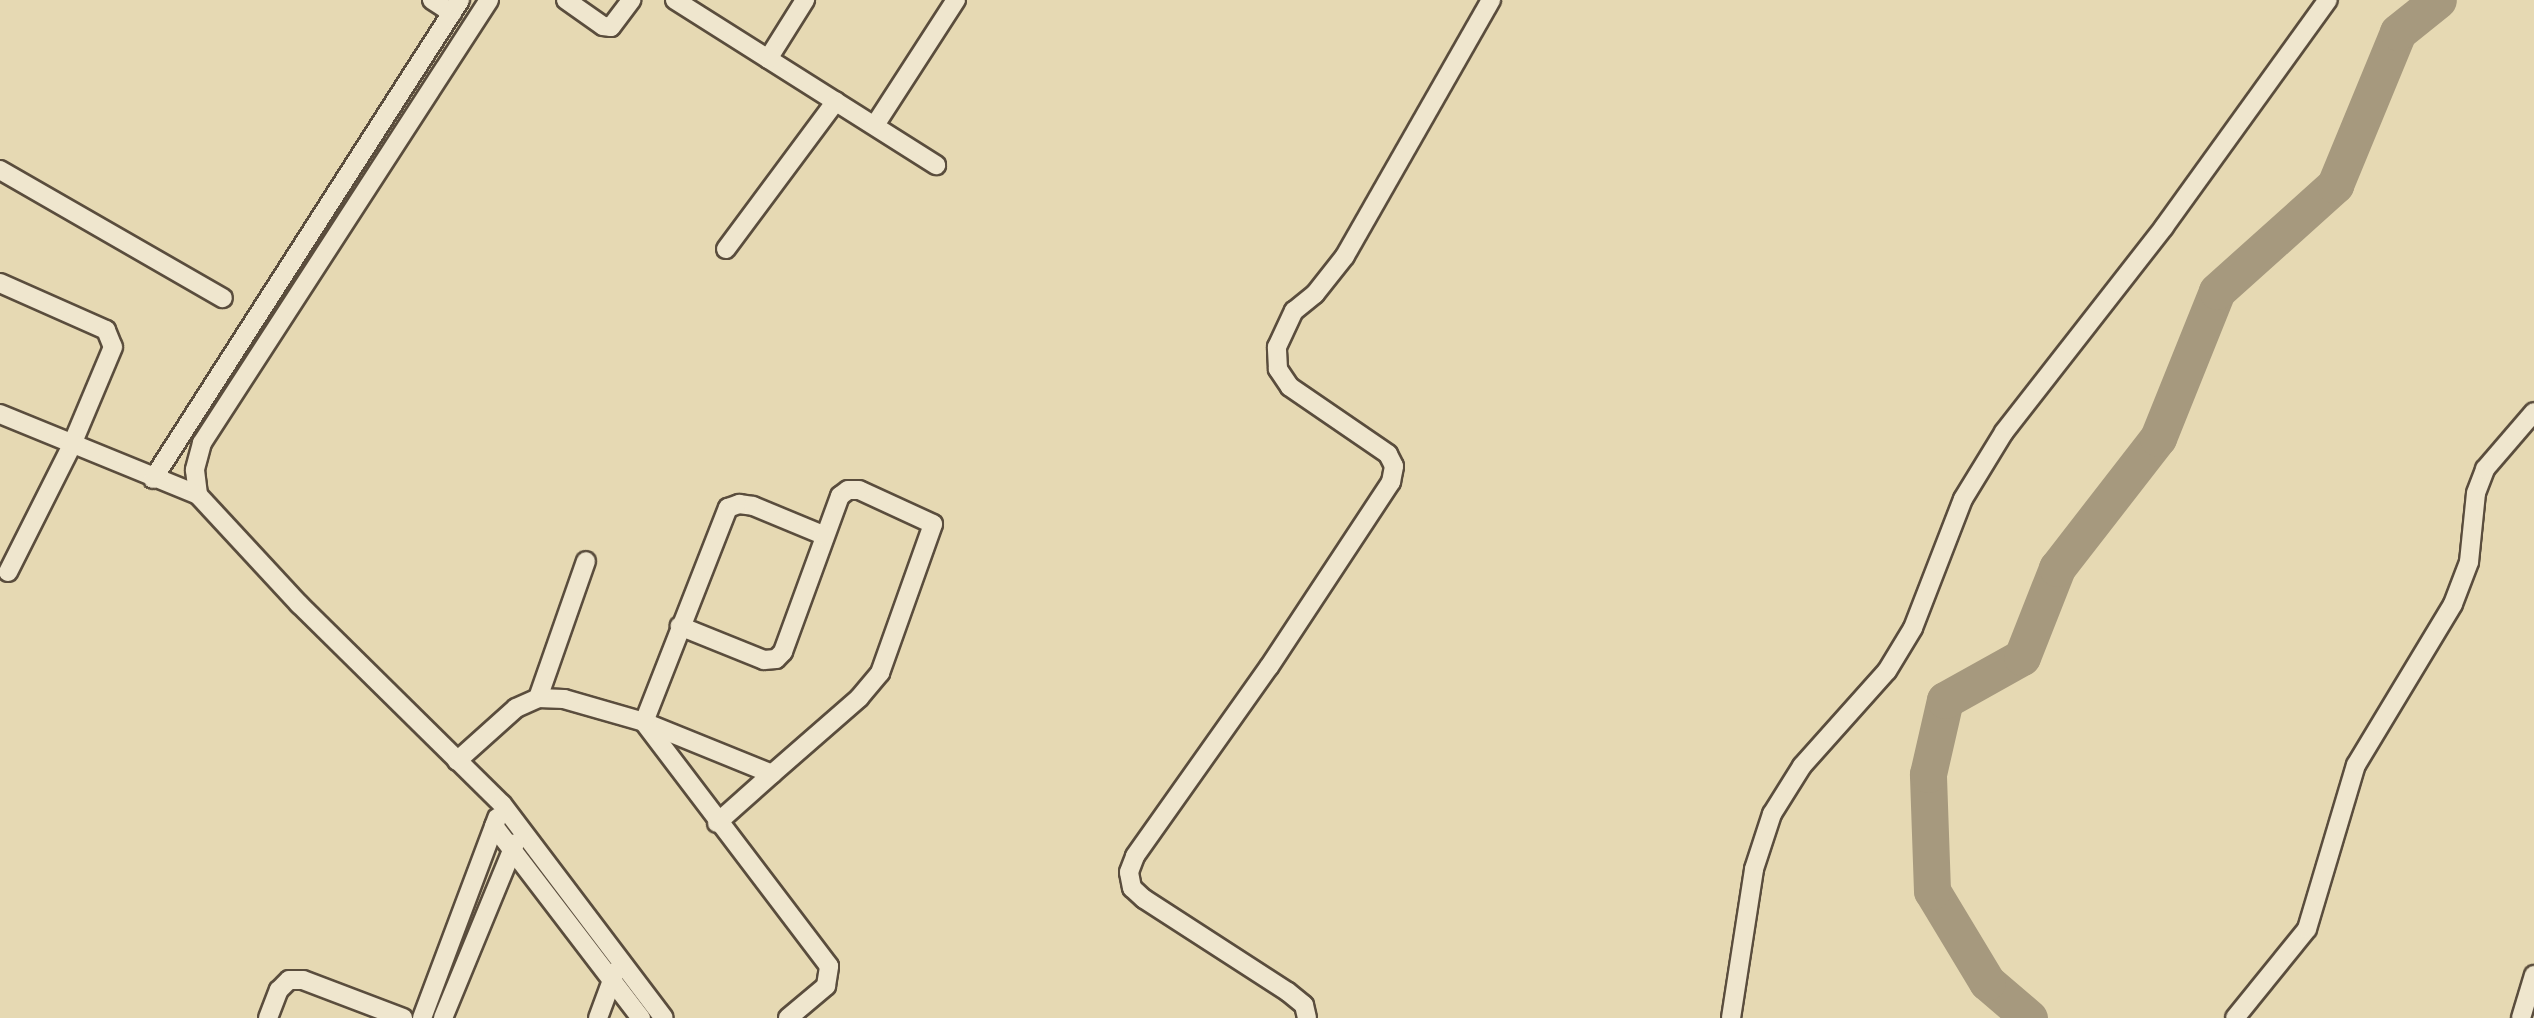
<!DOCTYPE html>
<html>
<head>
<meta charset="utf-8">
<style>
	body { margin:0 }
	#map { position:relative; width:2534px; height:1018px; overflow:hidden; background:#e6d9b3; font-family:"IM FELL Great Primer",serif }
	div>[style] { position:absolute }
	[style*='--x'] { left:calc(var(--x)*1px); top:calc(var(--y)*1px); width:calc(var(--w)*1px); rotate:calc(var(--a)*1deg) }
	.river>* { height:37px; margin:-18.5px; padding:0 18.5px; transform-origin:18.5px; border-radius:18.5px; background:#a6997e }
	.roads { filter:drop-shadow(2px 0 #5a4d3d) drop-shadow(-2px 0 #5a4d3d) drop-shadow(0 2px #5a4d3d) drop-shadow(0 -2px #5a4d3d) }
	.street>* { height:18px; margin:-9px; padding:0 9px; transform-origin:9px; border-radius:9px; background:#efe6ce }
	span { translate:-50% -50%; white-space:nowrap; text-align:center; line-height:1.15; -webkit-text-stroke:5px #efe6ce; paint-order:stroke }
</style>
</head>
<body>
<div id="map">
	<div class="river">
		<div style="--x:2029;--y:1018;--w:55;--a:-139.4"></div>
		<div style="--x:1987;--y:982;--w:106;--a:-121.1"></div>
		<div style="--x:1932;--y:891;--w:117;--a:-92"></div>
		<div style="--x:1928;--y:774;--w:76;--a:-77.1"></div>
		<div style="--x:1945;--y:700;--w:88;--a:-29.2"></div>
		<div style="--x:2022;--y:657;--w:96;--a:-68.5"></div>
		<div style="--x:2057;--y:568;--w:165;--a:-52.2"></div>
		<div style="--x:2158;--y:438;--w:158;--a:-68.1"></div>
		<div style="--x:2217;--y:291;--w:159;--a:-41.9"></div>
		<div style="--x:2335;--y:185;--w:165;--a:-67.6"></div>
		<div style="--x:2398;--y:32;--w:51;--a:-38.7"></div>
	</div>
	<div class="roads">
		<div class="street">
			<div style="--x:432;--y:0;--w:24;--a:33"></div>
			<div style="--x:489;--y:0;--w:528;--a:122.94"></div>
			<div style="--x:202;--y:443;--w:28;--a:105"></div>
			<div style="--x:195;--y:470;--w:25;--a:83"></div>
			<div style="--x:198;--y:495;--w:149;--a:47.2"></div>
			<div style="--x:299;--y:604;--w:285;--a:44.6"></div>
			<div style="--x:502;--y:804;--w:268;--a:52.9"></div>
			<div style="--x:566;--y:0;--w:45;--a:35.1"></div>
			<div style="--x:603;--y:26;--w:8;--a:7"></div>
			<div style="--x:611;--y:27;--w:34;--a:-53"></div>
			<div style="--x:675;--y:0;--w:309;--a:32.3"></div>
			<div style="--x:768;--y:59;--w:70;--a:-57.9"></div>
			<div style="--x:875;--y:125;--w:149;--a:-57.1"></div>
			<div style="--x:0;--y:170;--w:257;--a:29.9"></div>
			<div style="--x:726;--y:249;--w:184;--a:-53.4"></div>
			<div style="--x:0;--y:283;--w:116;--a:23.9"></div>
			<div style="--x:106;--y:330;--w:18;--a:68"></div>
			<div style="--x:113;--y:347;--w:108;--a:112.8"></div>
			<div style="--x:71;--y:447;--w:140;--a:116.7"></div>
			<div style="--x:0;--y:414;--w:214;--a:22.2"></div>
			<div style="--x:153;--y:479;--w:569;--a:-57.34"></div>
			<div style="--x:538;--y:698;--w:26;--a:2"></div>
			<div style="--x:564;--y:699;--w:83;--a:16"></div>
			<div style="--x:644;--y:722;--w:138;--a:22.1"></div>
			<div style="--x:772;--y:774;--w:116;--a:-41.1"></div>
			<div style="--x:859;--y:698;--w:33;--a:-50"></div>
			<div style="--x:880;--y:673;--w:158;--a:-70.4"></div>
			<div style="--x:933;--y:524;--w:81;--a:-155.3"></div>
			<div style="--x:859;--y:490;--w:11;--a:180"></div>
			<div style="--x:848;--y:490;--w:10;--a:143"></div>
			<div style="--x:840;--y:496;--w:166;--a:110.1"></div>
			<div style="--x:783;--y:652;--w:10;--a:135"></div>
			<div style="--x:776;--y:659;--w:12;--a:175"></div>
			<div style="--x:764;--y:660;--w:91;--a:-158"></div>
			<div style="--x:457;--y:761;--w:79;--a:-41.9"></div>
			<div style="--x:516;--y:708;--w:24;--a:-24"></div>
			<div style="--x:538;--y:698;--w:145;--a:-70.7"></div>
			<div style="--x:717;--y:823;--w:74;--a:-41.7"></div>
			<div style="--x:494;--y:826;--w:242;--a:52.6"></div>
			<div style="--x:268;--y:1018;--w:30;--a:-69"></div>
			<div style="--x:279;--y:990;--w:14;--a:-45"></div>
			<div style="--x:289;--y:980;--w:14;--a:0"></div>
			<div style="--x:303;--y:980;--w:107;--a:20.8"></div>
			<div style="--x:422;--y:1018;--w:214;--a:-69.4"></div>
			<div style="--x:443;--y:1018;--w:189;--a:-67.6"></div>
			<div style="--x:598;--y:1018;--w:49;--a:-69.7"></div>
			<div style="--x:788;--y:1018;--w:50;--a:-40.1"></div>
			<div style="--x:826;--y:986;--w:20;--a:-81"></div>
			<div style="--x:829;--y:966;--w:306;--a:-127.2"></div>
			<div style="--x:644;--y:722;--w:230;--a:-68.6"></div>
			<div style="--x:728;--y:508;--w:12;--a:-20"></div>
			<div style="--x:739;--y:504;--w:14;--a:8"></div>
			<div style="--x:753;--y:506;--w:76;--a:22.5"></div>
			<div style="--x:1307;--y:1018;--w:13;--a:-103"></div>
			<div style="--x:1304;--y:1005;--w:21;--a:-141"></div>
			<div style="--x:1288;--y:992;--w:171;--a:-147.1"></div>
			<div style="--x:1144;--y:899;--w:16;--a:-137"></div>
			<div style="--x:1132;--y:888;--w:16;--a:-101"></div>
			<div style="--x:1129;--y:872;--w:17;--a:-69"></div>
			<div style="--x:1135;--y:856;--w:232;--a:-54.7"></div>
			<div style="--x:1269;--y:667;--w:222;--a:-56.6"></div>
			<div style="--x:1391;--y:482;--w:16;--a:-79"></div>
			<div style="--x:1394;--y:466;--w:13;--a:-117"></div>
			<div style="--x:1388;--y:454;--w:119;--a:-145.6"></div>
			<div style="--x:1290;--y:387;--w:22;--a:-124"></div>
			<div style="--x:1278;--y:369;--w:22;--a:-93"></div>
			<div style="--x:1277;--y:347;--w:40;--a:-65"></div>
			<div style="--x:1294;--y:311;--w:27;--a:-39"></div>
			<div style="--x:1315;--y:294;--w:48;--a:-51.7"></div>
			<div style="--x:1345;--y:256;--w:295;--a:-60.3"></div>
			<div style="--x:1731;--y:1018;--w:151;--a:-81.2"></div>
			<div style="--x:1754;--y:869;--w:58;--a:-71.9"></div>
			<div style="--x:1772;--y:814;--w:57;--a:-58"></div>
			<div style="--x:1802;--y:766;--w:127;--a:-48.2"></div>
			<div style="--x:1887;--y:671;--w:50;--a:-58.8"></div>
			<div style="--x:1913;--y:628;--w:138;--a:-68.8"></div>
			<div style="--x:1963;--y:499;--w:79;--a:-58.5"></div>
			<div style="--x:2004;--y:432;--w:260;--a:-52"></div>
			<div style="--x:2164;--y:227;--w:280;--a:-54.2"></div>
			<div style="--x:2235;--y:1018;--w:114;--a:-51"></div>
			<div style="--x:2307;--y:929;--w:171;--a:-73.4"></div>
			<div style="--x:2356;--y:765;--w:188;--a:-58.9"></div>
			<div style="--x:2453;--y:604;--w:45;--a:-69.1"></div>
			<div style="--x:2469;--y:562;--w:69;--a:-84.2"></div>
			<div style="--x:2476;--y:493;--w:26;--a:-69"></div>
			<div style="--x:2485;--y:469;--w:75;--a:-49.3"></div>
			<div style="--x:2521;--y:1018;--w:45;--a:-73.2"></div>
		</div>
	</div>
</div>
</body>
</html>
